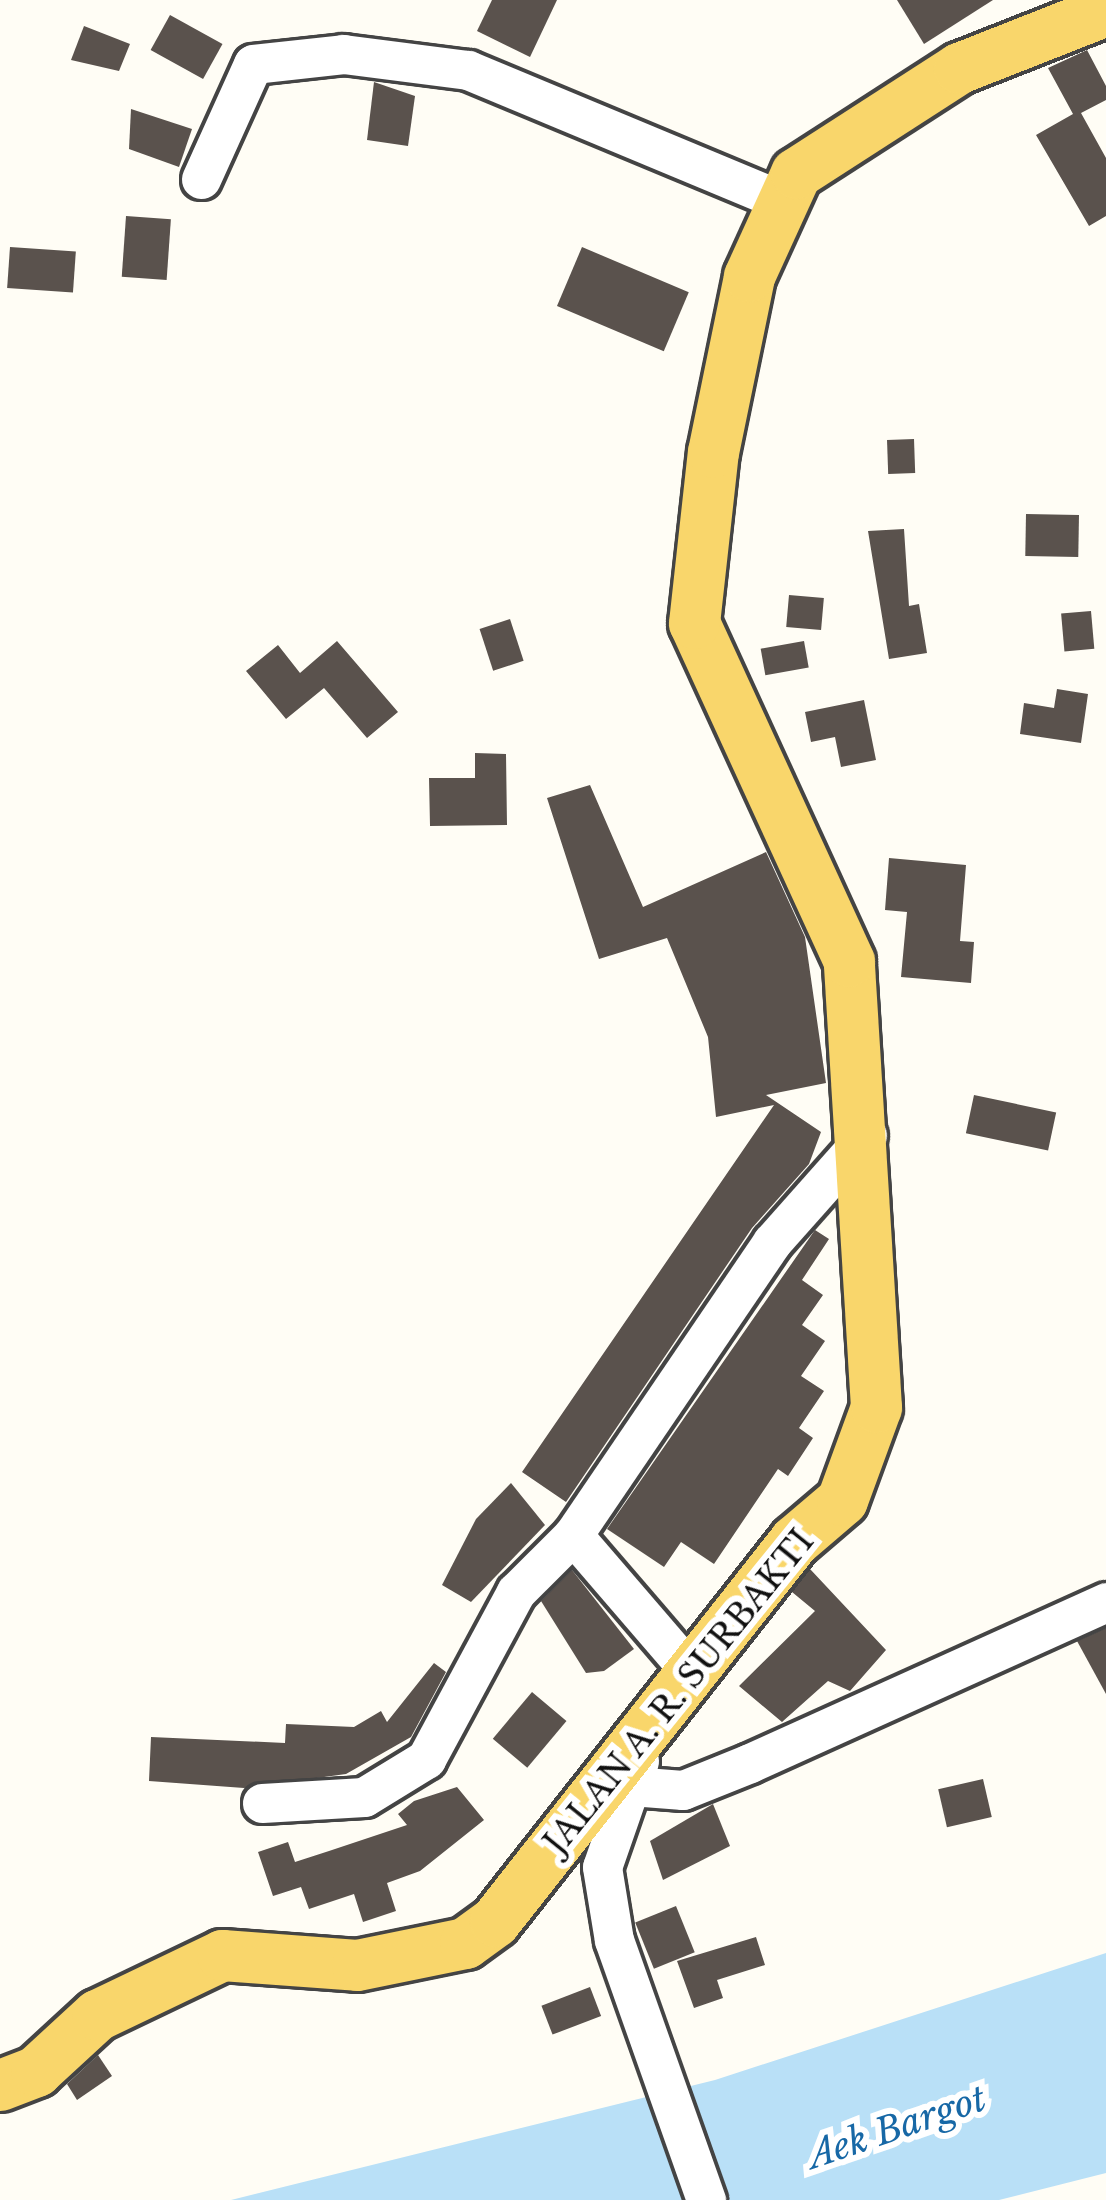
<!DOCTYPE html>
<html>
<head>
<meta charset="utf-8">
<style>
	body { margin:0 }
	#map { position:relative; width:1106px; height:2200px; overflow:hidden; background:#fffdf5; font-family:"Libre Baskerville",serif }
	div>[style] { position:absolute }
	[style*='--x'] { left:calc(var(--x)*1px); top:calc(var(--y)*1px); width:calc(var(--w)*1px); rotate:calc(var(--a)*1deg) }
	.water>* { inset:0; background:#b9e0f7 }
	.building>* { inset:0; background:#5a524d; transform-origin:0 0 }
	.roads { filter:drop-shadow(3px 0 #444) drop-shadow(-3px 0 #444) drop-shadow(0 3px #444) drop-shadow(0 -3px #444) }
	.minor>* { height:39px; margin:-19.5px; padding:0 19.5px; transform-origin:19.5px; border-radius:19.5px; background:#fff }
	.major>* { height:51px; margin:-25.5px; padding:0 25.5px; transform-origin:25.5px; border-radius:25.5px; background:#f9d66b }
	span { translate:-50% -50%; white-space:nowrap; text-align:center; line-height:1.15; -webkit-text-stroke:12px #fff; paint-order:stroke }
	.street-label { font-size:33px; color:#111 }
	.water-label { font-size:36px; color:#1768a6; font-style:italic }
</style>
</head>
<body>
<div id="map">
	<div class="water">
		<div style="clip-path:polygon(1106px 1953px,1106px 2173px,999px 2200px,231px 2200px,715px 2080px)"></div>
	</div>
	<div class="building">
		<div style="clip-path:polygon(492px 0,557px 0,530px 57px,477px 31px)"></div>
		<div style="clip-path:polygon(897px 0,993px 0,924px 44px)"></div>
		<div style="left:170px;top:15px;width:60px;height:40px;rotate:29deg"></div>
		<div style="clip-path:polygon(84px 26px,130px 44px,119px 71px,71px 60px)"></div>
		<div style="clip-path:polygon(1087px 50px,1106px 86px,1106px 100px,1081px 113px,1106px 158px,1106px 216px,1089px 226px,1036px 135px,1073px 114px,1048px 68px)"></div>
		<div style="clip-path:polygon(374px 82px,415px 96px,408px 146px,367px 140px)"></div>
		<div style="clip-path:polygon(131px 109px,192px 129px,179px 167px,129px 149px)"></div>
		<div style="left:126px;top:216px;width:45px;height:61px;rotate:4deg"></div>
		<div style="left:10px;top:247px;width:66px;height:41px;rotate:4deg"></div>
		<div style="left:582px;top:247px;width:116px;height:64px;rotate:23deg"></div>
		<div style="left:914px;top:439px;width:34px;height:27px;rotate:88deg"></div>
		<div style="left:1026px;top:514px;width:53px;height:42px;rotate:1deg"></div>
		<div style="clip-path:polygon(904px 529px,909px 606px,919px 604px,927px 653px,889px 659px,868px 531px)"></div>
		<div style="left:789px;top:595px;width:35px;height:32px;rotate:5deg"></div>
		<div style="left:1091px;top:611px;width:38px;height:30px;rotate:85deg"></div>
		<div style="left:510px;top:619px;width:44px;height:32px;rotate:72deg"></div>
		<div style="clip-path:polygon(337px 641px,398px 712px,367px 738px,324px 688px,286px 719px,246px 671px,278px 645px,300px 673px)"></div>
		<div style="left:804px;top:641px;width:27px;height:44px;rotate:80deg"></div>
		<div style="clip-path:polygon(1057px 689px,1088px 694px,1081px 743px,1020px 734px,1024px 703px,1054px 708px)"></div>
		<div style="clip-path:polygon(864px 700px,876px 760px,841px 767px,835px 737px,811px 742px,805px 712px)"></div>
		<div style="clip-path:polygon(475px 753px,506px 754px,507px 825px,430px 826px,429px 778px,475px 778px)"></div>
		<div style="clip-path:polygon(590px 785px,643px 907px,766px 852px,805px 937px,826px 1083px,766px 1095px,821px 1132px,809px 1164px,752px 1228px,566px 1502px,522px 1472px,774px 1105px,716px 1117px,708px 1037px,667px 938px,599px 959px,547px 798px)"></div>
		<div style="clip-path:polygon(889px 858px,966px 865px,960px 941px,974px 942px,971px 983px,901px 977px,907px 912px,885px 910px)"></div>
		<div style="left:974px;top:1095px;width:84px;height:39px;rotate:12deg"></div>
		<div style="clip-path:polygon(815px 1230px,829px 1239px,802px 1280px,823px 1295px,802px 1325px,825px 1341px,801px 1376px,824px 1391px,799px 1428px,813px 1438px,788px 1476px,778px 1469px,714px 1564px,681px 1542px,664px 1567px,607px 1529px)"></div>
		<div style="clip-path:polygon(511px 1483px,545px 1525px,471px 1602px,442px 1585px,476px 1519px)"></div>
		<div style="clip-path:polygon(810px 1569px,886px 1650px,850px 1691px,828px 1681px,782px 1722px,739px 1686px,815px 1611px,792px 1592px)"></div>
		<div style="clip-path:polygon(572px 1570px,634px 1649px,604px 1671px,586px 1673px,541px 1601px)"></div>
		<div style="clip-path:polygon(1106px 1628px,1106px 1694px,1077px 1641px)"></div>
		<div style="clip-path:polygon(434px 1663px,446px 1672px,411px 1737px,346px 1774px,244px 1788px,149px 1781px,151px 1737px,285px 1743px,286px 1724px,354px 1727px,381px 1711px,387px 1722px)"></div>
		<div style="left:532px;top:1692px;width:45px;height:61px;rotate:40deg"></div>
		<div style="left:983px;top:1779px;width:39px;height:46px;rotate:77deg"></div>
		<div style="clip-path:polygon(457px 1787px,484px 1820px,420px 1871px,387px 1883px,396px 1911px,363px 1922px,354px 1894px,309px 1909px,301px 1887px,273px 1896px,258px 1852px,288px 1842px,295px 1862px,329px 1851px,407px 1825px,398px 1814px,414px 1801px)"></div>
		<div style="clip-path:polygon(713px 1804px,730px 1846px,663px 1880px,650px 1841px)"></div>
		<div style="left:676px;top:1906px;width:50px;height:44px;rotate:68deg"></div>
		<div style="clip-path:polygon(756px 1937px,765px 1965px,717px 1980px,723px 1998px,694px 2008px,677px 1961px)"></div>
		<div style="left:590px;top:1987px;width:31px;height:52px;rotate:69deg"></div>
		<div style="clip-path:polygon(98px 2055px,112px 2076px,77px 2100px,67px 2084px)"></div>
	</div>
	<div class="roads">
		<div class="minor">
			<div style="--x:201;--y:179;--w:126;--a:-65.7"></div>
			<div style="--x:253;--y:64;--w:91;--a:-6.3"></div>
			<div style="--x:343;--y:54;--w:126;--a:7.3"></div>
			<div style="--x:468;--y:70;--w:338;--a:22.6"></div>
			<div style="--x:573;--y:1535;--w:181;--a:49.3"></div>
			<div style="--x:639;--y:1761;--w:112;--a:109.2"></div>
			<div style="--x:602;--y:1867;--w:74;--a:80.7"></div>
			<div style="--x:614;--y:1940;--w:276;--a:70.5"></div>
			<div style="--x:631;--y:1786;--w:52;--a:4.4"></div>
			<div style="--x:683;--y:1790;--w:72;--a:-21.9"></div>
			<div style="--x:750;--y:1763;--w:391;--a:-24.3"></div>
			<div style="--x:262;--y:1803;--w:102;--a:-3.4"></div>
			<div style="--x:364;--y:1797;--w:73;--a:-31.5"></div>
			<div style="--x:426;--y:1759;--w:190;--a:-61.7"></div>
			<div style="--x:516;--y:1592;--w:81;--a:-45"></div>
			<div style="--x:573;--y:1535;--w:354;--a:-55.8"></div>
			<div style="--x:772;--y:1242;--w:143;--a:-48.4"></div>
		</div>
		<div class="major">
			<div style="--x:0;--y:2085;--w:39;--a:-21"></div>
			<div style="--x:36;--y:2071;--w:83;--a:-42.6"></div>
			<div style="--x:97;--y:2015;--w:139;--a:-25.6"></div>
			<div style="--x:222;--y:1955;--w:135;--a:4.2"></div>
			<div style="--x:357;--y:1965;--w:110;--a:-11.5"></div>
			<div style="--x:465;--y:1943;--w:37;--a:-36"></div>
			<div style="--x:495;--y:1921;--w:484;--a:-51.8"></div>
			<div style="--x:794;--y:1541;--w:63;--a:-40.5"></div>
			<div style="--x:842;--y:1500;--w:99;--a:-69.9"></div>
			<div style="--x:876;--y:1407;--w:447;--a:-93.5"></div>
			<div style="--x:849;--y:961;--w:372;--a:-114.6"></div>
			<div style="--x:694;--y:623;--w:172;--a:-83.7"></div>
			<div style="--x:713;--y:452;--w:180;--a:-78.4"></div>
			<div style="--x:749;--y:276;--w:113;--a:-65.5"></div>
			<div style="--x:796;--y:173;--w:194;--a:-32.8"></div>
			<div style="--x:959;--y:68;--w:158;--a:-21.5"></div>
		</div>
	</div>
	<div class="street-label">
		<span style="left:679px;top:1692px;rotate:-51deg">JALAN A. R. SURBAKTI</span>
	</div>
	<div class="water-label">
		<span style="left:897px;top:2127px;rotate:-19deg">Aek Bargot</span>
	</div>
</div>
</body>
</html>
